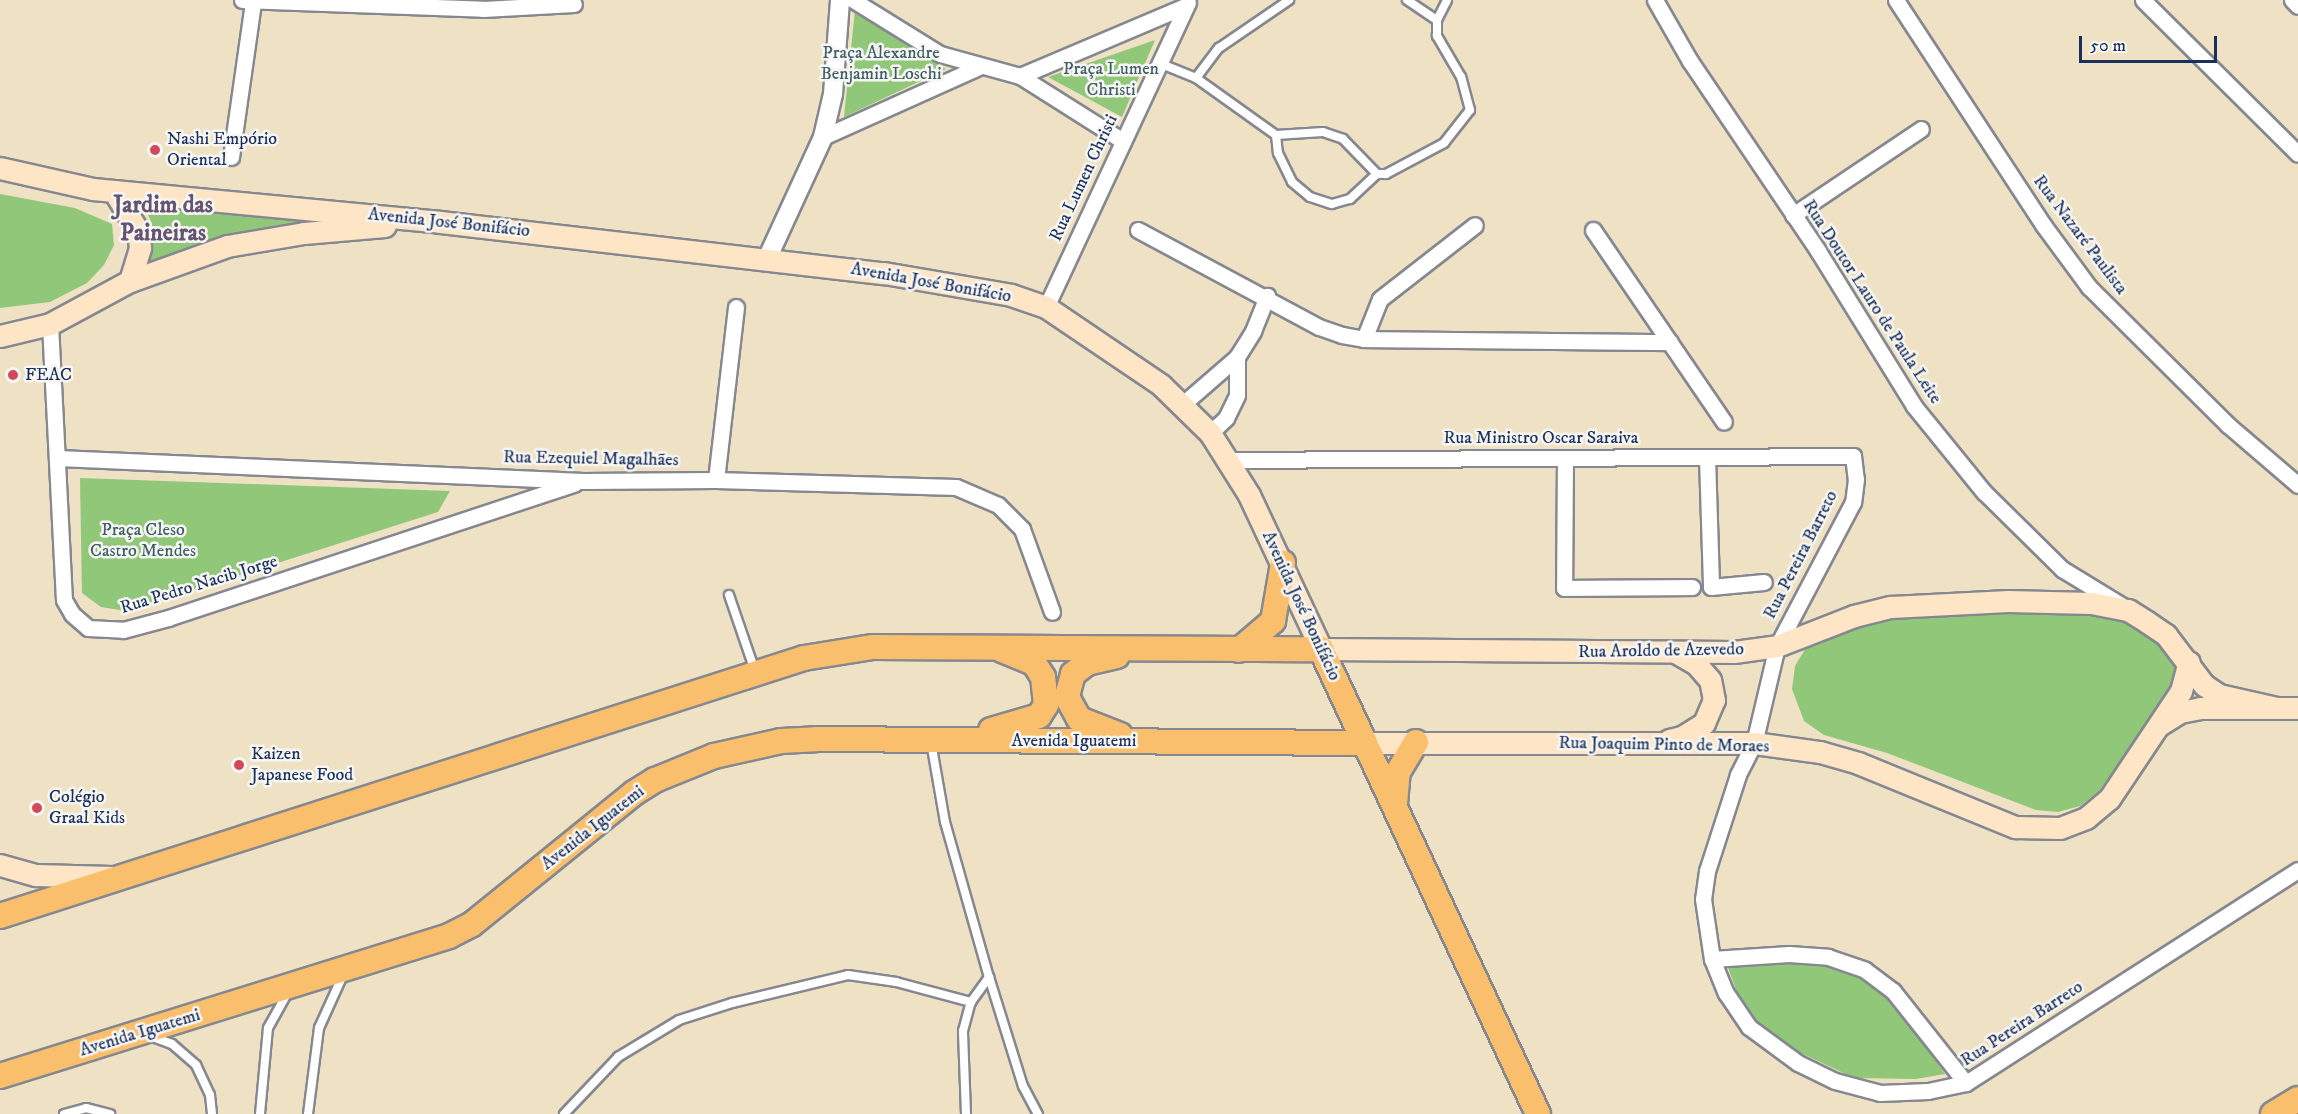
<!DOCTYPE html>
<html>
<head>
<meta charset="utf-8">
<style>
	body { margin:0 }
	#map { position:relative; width:2298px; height:1114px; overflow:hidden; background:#efe1c3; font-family:"IM FELL DW Pica",serif }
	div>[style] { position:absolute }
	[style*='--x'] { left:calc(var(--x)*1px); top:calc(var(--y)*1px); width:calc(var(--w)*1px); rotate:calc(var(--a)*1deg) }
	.green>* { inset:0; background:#91c779 }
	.roads { filter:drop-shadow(2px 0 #858890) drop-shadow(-2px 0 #858890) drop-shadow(0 2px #858890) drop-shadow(0 -2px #858890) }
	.service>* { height:8px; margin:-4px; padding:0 4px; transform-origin:4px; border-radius:4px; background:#fff }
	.minor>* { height:15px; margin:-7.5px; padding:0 7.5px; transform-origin:7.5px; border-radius:7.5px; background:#fff }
	.tertiary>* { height:18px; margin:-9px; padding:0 9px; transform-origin:9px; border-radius:9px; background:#fff }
	.secondary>* { height:21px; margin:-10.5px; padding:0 10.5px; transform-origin:10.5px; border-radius:10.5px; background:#fde5c5 }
	.primary>* { height:24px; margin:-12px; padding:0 12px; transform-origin:12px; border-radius:12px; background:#f9bf6d }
	.dots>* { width:16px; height:16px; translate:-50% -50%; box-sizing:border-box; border:3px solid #f6f6f2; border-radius:50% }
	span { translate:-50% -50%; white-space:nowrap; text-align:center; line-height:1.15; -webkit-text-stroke:5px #f6f6f2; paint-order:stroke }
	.park-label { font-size:18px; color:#3e5d66 }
	.poi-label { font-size:18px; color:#1b2f5e }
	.left { translate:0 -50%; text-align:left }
	.street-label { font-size:18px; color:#1b2f5e }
	.district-label { font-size:24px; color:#645371; font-weight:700 }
	.scale { position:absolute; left:2079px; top:36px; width:138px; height:27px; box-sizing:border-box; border:3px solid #1b2f5e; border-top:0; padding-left:8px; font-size:18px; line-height:21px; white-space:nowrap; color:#1b2f5e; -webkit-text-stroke:4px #f6f6f2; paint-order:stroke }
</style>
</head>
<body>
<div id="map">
	<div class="green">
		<div style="clip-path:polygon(855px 10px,946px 69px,844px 117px)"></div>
		<div style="clip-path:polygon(1155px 40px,1122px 117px,1048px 77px)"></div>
		<div style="clip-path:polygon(0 194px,75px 208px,112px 224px,114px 245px,104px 265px,87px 283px,50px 302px,0 308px)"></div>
		<div style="clip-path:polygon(143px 203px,343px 221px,227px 235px,149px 264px,152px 224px)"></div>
		<div style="clip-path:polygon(80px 478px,450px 491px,438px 512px,126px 611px,101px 607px,82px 593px)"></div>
		<div style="clip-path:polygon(1927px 610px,2118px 614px,2167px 645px,2178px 661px,2175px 690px,2099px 791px,2080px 806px,2058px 812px,2036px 810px,1887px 753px,1824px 735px,1804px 721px,1792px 689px,1795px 666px,1807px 646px,1864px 621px)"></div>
		<div style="clip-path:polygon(1769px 961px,1815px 962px,1862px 974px,1891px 997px,1945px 1074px,1916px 1079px,1854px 1078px,1803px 1054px,1763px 1029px,1739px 998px,1727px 965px)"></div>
	</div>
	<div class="roads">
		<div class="service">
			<div style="--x:1407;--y:0;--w:36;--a:34"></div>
			<div style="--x:1159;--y:63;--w:40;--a:22"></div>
			<div style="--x:1196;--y:78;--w:98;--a:35.5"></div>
			<div style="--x:1276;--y:135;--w:47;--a:-3.7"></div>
			<div style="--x:1323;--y:132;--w:21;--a:19"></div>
			<div style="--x:1343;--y:139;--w:49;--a:45.8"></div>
			<div style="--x:1377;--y:174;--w:9;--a:0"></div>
			<div style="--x:1386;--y:174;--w:66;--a:-28.1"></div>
			<div style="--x:1444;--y:143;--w:42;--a:-51.8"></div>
			<div style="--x:1470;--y:110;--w:34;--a:-105"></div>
			<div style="--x:1461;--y:77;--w:48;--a:-120.3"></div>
			<div style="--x:1437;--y:36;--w:16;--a:-90"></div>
			<div style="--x:1437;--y:20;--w:22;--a:-63"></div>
			<div style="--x:1196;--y:78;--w:38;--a:-53"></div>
			<div style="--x:1219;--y:48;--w:85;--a:-34.4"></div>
			<div style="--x:1276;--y:135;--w:18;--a:84"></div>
			<div style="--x:1278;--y:153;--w:32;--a:64"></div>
			<div style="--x:1292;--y:182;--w:23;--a:40"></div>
			<div style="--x:1310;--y:197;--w:23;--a:18"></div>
			<div style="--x:1332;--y:204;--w:19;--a:-16"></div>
			<div style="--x:1350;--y:199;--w:37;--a:-43"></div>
			<div style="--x:729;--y:595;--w:80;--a:71.1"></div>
			<div style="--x:931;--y:742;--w:81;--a:80.1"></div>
			<div style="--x:945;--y:822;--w:161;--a:74.2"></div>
			<div style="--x:989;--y:977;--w:114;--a:72.7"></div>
			<div style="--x:1023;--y:1086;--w:32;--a:62"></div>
			<div style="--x:150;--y:1036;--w:23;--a:20"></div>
			<div style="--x:172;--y:1044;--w:32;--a:41"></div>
			<div style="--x:196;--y:1065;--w:33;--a:65"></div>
			<div style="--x:210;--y:1095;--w:19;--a:84"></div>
			<div style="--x:64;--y:1114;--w:23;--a:-15"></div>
			<div style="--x:86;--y:1108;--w:25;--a:14"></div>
			<div style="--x:260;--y:1114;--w:86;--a:-84.7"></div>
			<div style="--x:268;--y:1028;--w:41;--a:-60.9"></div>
			<div style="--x:308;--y:1114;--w:87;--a:-82.7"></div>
			<div style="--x:319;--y:1028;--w:58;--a:-65.6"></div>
			<div style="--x:564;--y:1114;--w:79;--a:-46.5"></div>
			<div style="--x:618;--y:1057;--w:71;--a:-31.2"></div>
			<div style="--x:679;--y:1020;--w:56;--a:-17.8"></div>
			<div style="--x:732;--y:1003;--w:119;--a:-13.6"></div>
			<div style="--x:848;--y:975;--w:49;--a:8.3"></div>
			<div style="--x:896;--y:982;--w:78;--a:14.9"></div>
			<div style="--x:966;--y:1114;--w:83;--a:-92.1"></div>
			<div style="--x:963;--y:1031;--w:30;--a:-75"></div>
			<div style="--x:971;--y:1002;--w:31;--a:-54"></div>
		</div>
		<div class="minor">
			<div style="--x:242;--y:0;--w:241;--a:2.1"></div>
			<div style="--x:483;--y:9;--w:91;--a:-3.1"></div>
			<div style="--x:853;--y:0;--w:102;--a:31.8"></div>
			<div style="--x:940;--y:54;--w:83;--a:15.4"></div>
			<div style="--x:1020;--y:76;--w:179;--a:-23"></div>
			<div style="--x:1655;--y:0;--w:70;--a:60.2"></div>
			<div style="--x:1690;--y:61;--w:229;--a:56"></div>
			<div style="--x:1818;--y:251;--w:182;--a:58.2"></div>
			<div style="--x:1914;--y:406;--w:111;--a:50.9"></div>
			<div style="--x:1984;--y:492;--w:110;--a:44.6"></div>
			<div style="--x:2062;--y:569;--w:69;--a:31.4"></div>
			<div style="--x:1896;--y:0;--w:270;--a:56.8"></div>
			<div style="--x:2044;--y:226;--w:76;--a:53.6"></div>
			<div style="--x:2089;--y:287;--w:196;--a:44.8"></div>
			<div style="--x:2228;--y:425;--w:92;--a:40.6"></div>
			<div style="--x:2143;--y:0;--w:218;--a:44.8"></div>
			<div style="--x:2292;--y:0;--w:8;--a:45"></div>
			<div style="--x:1020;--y:76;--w:122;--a:32.3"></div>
			<div style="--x:823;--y:137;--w:171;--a:-24.2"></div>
			<div style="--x:231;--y:157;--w:157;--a:-81.9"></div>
			<div style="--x:1793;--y:215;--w:154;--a:-33.9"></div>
			<div style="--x:1138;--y:230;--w:205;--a:28.2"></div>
			<div style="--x:1319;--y:327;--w:24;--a:19"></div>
			<div style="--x:1342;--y:335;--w:22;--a:10"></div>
			<div style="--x:1364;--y:339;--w:306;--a:0.6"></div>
			<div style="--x:1593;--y:230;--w:232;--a:55.7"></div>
			<div style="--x:1046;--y:307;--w:336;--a:-65"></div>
			<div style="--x:50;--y:324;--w:276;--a:87.1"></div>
			<div style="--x:64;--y:600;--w:16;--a:60"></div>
			<div style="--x:72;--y:614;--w:21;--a:41"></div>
			<div style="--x:88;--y:628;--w:35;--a:3"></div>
			<div style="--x:123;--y:630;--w:47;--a:-14.9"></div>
			<div style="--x:168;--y:618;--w:428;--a:-18.3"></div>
			<div style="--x:1364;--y:339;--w:43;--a:-68.2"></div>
			<div style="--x:1380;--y:299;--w:120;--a:-37.9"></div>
			<div style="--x:1184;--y:403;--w:70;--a:-41"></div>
			<div style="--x:1237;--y:357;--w:31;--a:-58"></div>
			<div style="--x:1253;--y:331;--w:38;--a:-68"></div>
			<div style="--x:1210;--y:433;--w:22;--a:-43"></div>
			<div style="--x:1226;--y:418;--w:25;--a:-64"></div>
			<div style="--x:1237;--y:395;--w:38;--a:-90"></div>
			<div style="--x:1707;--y:457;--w:130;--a:88.2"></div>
			<div style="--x:1711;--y:587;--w:53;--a:-5.4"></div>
			<div style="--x:58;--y:458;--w:526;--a:2.51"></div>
			<div style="--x:583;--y:481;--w:133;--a:-0.4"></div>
			<div style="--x:716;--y:480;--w:240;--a:1.7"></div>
			<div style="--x:956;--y:487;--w:46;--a:23.2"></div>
			<div style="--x:998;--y:505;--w:34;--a:45"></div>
			<div style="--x:1022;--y:529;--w:88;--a:70.1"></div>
			<div style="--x:1565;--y:458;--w:130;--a:90.4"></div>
			<div style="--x:1564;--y:588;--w:128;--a:-0.4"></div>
			<div style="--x:1229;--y:460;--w:624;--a:-0.37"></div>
			<div style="--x:1853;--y:456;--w:23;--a:83"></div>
			<div style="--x:1856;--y:479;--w:23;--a:97"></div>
			<div style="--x:1853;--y:502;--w:163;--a:117.8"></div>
			<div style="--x:1777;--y:646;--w:100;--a:103.3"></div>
			<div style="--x:1754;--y:743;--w:36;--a:117"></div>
			<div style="--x:1738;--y:775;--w:101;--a:107.9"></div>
			<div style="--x:1707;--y:871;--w:28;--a:98"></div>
			<div style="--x:1703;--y:899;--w:61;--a:81.5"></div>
			<div style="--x:1712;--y:959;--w:37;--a:68"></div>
			<div style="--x:1726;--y:993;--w:41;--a:55.9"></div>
			<div style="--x:1749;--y:1027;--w:61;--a:36.3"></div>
			<div style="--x:1798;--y:1063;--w:41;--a:25.9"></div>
			<div style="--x:1835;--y:1081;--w:47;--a:14.9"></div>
			<div style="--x:1880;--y:1093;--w:48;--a:-2.4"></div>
			<div style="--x:1928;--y:1091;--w:39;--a:-12"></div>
			<div style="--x:1966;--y:1083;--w:394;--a:-32.7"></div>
			<div style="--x:716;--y:480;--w:174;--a:-83.4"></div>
			<div style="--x:1712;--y:959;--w:77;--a:-3.7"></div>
			<div style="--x:1789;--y:954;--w:39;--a:4"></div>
			<div style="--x:1828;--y:957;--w:39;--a:19"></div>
			<div style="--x:1865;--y:970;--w:35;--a:37"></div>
			<div style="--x:1893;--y:991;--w:117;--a:51.6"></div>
		</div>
		<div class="tertiary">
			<div style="--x:767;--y:259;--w:134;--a:-65.3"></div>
			<div style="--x:823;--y:137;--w:44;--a:-76.9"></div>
			<div style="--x:833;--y:94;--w:94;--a:-85.7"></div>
		</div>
		<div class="secondary">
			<div style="--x:0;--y:168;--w:95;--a:12.7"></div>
			<div style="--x:93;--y:189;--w:349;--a:5.4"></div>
			<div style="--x:440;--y:222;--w:447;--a:6.6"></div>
			<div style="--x:884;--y:273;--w:129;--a:9.8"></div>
			<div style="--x:1011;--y:295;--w:37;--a:19"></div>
			<div style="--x:1046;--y:307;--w:139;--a:34.1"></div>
			<div style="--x:1161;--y:385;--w:69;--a:44.4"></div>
			<div style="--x:1210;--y:433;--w:73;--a:57.8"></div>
			<div style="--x:1249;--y:495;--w:170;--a:64.9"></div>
			<div style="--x:1321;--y:649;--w:413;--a:0.4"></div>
			<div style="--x:1734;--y:652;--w:43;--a:-7.9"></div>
			<div style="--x:1777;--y:646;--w:83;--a:-21.3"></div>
			<div style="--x:1854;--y:616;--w:38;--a:-14"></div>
			<div style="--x:1891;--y:607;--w:117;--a:-2.9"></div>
			<div style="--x:2008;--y:601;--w:83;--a:1.4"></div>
			<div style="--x:2091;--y:603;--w:38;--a:11"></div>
			<div style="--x:2128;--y:610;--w:22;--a:32"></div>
			<div style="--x:2147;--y:622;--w:23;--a:34"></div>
			<div style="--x:2166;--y:635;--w:63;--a:52.8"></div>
			<div style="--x:2204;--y:685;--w:18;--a:34"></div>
			<div style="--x:2219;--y:695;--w:58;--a:12.8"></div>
			<div style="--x:114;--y:191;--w:47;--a:59"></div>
			<div style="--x:138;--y:231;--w:17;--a:83"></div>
			<div style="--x:140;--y:248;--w:34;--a:107"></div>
			<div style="--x:0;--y:336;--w:51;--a:-13.5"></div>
			<div style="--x:50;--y:324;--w:91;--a:-28.3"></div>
			<div style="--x:130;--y:281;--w:103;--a:-19.8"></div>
			<div style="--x:227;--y:246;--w:78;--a:-9.6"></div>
			<div style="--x:304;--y:233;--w:81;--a:-4.9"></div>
			<div style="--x:2159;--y:725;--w:25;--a:-32"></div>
			<div style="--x:2180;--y:712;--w:20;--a:-11"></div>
			<div style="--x:2200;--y:708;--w:98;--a:0"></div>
			<div style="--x:1669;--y:740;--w:13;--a:-13"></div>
			<div style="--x:1682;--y:737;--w:26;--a:-32"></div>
			<div style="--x:1704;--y:723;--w:25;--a:-67"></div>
			<div style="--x:1714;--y:700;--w:20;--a:-101"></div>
			<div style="--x:1710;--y:680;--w:21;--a:-131"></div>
			<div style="--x:1696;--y:664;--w:22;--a:-150"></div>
			<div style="--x:1365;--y:743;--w:389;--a:0"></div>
			<div style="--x:1754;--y:743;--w:67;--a:7.8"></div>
			<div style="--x:1820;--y:752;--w:40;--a:16"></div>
			<div style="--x:1858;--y:763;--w:170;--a:22.2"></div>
			<div style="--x:2015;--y:827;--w:45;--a:1.3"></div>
			<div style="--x:2060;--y:828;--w:28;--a:-21"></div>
			<div style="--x:2086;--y:818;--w:30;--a:-40"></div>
			<div style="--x:2109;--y:799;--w:130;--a:-56.3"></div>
			<div style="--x:2181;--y:691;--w:30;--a:-75"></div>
			<div style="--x:0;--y:865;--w:37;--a:16"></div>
			<div style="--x:36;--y:875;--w:76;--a:1.5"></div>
		</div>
		<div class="primary">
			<div style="--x:1239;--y:650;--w:45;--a:-40.5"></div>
			<div style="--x:1273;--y:621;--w:59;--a:-80.2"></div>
			<div style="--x:1117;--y:656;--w:31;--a:167"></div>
			<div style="--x:1087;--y:663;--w:18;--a:142"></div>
			<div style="--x:1073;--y:674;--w:24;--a:105"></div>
			<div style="--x:1067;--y:697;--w:25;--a:61"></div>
			<div style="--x:1079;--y:719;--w:44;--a:21.3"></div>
			<div style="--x:991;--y:730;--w:50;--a:-16.3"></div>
			<div style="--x:1039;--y:716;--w:13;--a:-58"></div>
			<div style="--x:1046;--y:705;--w:28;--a:-96"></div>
			<div style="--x:1043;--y:677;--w:17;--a:-123"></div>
			<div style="--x:1034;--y:663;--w:35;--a:-158"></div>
			<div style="--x:1395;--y:804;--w:32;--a:-85"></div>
			<div style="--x:1398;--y:772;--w:35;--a:-59"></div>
			<div style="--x:0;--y:916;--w:844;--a:-17.79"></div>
			<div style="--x:804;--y:658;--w:70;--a:-9.1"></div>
			<div style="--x:873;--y:647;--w:448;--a:0.3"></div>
			<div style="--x:1321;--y:649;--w:513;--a:64.98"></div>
			<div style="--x:0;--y:1076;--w:470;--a:-17.3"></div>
			<div style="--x:449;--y:936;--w:25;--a:-27"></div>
			<div style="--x:471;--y:925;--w:210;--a:-39"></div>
			<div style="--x:634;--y:793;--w:25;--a:-32"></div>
			<div style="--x:655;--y:780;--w:64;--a:-22.1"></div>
			<div style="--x:714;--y:756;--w:69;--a:-12.6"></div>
			<div style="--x:781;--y:741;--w:35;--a:-3"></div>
			<div style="--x:816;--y:739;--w:549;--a:0.42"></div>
			<div style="--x:2273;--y:1114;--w:29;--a:-31"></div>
		</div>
	</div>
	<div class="dots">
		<div style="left:155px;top:150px;background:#d1495b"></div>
		<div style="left:13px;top:375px;background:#d1495b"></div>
		<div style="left:239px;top:765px;background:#d1495b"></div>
		<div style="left:37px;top:808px;background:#d1495b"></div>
	</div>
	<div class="park-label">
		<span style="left:881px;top:64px">Praça Alexandre<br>Benjamin Loschi</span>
		<span style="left:1111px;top:80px">Praça Lumen<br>Christi</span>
		<span style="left:143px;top:541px">Praça Cleso<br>Castro Mendes</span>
	</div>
	<div class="poi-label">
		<span class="left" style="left:167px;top:150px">Nashi Empório<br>Oriental</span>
		<span class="left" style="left:25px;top:375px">FEAC</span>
		<span class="left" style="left:251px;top:765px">Kaizen<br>Japanese Food</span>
		<span class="left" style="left:49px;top:808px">Colégio<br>Graal Kids</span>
	</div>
	<div class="street-label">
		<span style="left:1084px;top:178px;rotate:-65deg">Rua Lumen Christi</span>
		<span style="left:449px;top:223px;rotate:6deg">Avenida José Bonifácio</span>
		<span style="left:2080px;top:235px;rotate:53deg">Rua Nazaré Paulista</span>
		<span style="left:931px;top:283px;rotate:10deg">Avenida José Bonifácio</span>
		<span style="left:1872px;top:302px;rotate:57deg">Rua Doutor Lauro de Paula Leite</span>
		<span style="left:1541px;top:438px">Rua Ministro Oscar Saraiva</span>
		<span style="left:591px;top:459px;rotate:1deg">Rua Ezequiel Magalhães</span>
		<span style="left:1801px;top:555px;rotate:-63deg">Rua Pereira Barreto</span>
		<span style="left:199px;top:585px;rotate:-17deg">Rua Pedro Nacib Jorge</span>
		<span style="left:1301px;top:606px;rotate:65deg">Avenida José Bonifácio</span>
		<span style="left:1661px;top:651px;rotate:-1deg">Rua Aroldo de Azevedo</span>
		<span style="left:1074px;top:741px">Avenida Iguatemi</span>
		<span style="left:1664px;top:745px;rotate:1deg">Rua Joaquim Pinto de Moraes</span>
		<span style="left:593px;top:828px;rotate:-38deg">Avenida Iguatemi</span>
		<span style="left:2022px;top:1024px;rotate:-33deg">Rua Pereira Barreto</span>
		<span style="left:140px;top:1033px;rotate:-17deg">Avenida Iguatemi</span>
	</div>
	<div class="district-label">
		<span style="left:163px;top:220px">Jardim das<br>Paineiras</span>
	</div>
	<div class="scale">50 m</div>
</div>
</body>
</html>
